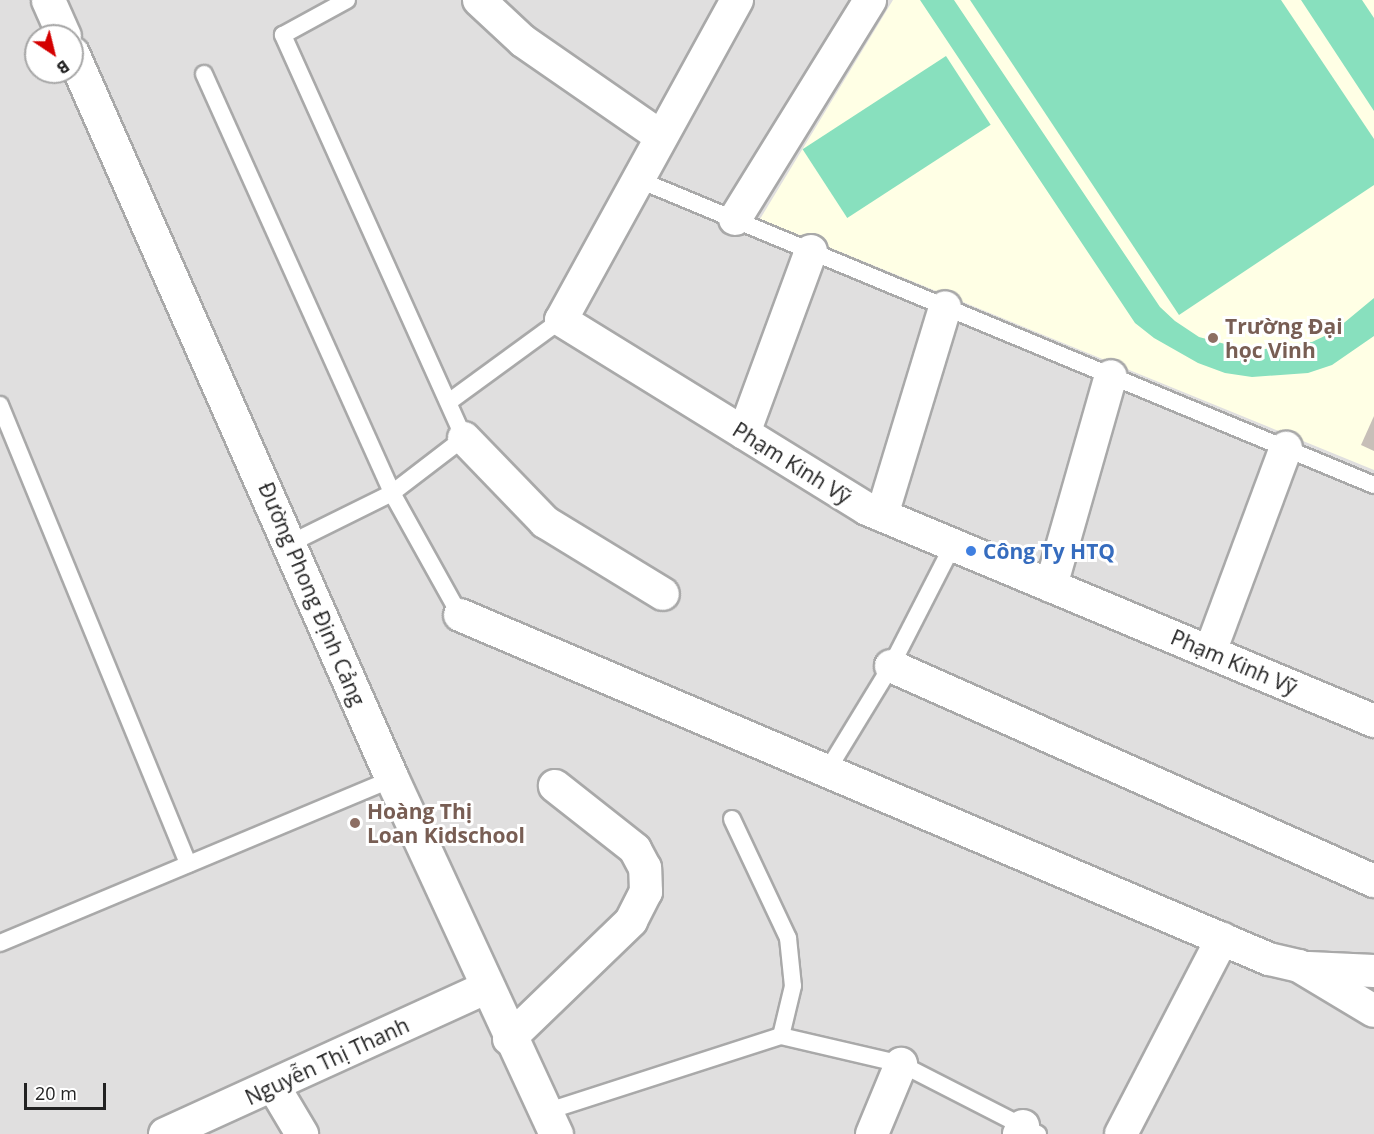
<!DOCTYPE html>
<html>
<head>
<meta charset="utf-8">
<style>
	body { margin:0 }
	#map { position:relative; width:1374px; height:1134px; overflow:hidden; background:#f2efe9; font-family:"Open Sans",sans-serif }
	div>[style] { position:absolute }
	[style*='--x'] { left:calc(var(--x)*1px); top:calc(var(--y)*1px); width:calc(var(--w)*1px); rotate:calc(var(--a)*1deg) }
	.residential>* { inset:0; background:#e0dfdf }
	.education>* { inset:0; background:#ffffe5 }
	.pitch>* { inset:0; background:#88e0be; transform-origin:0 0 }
	.building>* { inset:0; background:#c7bfb8 }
	.roads { filter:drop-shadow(2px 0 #a9a9a9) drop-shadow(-2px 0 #a9a9a9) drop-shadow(0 2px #a9a9a9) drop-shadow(0 -2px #a9a9a9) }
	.service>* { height:16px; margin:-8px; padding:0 8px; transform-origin:8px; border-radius:8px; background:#fff }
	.minor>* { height:32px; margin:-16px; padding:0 16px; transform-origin:16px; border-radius:16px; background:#fff }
	.tertiary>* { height:33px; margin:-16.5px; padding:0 16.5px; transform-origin:16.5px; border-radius:16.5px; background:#fff }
	.dots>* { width:16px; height:16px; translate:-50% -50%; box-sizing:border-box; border:3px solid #fff; border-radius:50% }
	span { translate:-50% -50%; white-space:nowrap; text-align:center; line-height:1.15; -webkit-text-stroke:6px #fff; paint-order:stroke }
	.education-label { font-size:21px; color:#785e54; font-weight:700 }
	.left { translate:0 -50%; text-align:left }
	.street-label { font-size:21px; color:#222 }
	.shop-label { font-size:21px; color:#366cbe; font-weight:700 }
	.north { position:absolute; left:24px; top:24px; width:60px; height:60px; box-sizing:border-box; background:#fff; border:2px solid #a7a7a7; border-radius:50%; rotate:145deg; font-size:16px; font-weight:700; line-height:24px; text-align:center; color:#222 }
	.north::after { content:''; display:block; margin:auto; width:21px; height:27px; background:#d40000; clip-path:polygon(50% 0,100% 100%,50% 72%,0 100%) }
	.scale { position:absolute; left:24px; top:1083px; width:82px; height:27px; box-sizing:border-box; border:3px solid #222; border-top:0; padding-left:8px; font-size:18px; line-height:21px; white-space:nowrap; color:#222; -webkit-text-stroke:4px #fff; paint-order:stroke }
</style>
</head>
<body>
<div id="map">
	<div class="residential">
		<div style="clip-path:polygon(evenodd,0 0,1374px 0,1374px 1134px,0 1134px,0 0,36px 36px,72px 36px,72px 72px,36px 72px,36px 36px)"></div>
	</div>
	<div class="education">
		<div style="clip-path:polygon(893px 0,1374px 0,1374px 470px,760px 219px)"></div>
	</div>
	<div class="pitch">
		<div style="clip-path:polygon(920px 0,954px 0,1160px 307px,1175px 321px,1199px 337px,1251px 351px,1312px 342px,1333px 332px,1374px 298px,1374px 336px,1332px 365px,1308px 373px,1252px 377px,1225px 373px,1198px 363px,1154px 338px,1135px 323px)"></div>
		<div style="clip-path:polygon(970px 0,1281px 0,1374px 139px,1374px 185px,1179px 315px)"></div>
		<div style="clip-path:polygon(1301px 0,1362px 0,1374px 18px,1374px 111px)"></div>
		<div style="left:946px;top:56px;width:82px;height:171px;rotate:57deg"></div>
	</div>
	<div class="building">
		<div style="clip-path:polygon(1374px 416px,1374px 451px,1361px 445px)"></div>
	</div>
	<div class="roads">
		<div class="service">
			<div style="--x:204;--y:74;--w:459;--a:65.8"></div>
			<div style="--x:392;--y:493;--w:140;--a:60.9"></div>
			<div style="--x:637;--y:179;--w:798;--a:22.55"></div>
			<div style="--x:450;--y:401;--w:137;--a:-36.1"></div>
			<div style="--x:0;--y:405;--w:496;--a:67.7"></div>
			<div style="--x:291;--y:543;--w:113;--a:-26.3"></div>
			<div style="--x:392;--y:493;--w:91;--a:-37.4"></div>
			<div style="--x:464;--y:438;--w:442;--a:-114.2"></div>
			<div style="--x:283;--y:35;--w:73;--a:-28.7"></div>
			<div style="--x:827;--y:771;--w:123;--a:-58.6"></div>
			<div style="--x:891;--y:666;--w:136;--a:-62.9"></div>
			<div style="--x:732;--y:819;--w:132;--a:64.8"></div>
			<div style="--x:788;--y:938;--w:48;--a:84.1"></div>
			<div style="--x:793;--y:986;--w:51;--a:103.5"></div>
			<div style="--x:0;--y:943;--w:425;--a:-22.7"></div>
			<div style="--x:545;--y:1112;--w:248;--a:-17.9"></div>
			<div style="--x:781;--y:1036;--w:123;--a:13.1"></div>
			<div style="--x:901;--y:1064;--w:154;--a:27.1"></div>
		</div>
		<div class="minor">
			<div style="--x:479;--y:0;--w:60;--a:43"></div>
			<div style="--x:523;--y:41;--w:167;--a:34.7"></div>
			<div style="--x:737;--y:0;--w:365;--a:118.8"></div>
			<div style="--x:561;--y:320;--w:360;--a:31.7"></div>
			<div style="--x:867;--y:509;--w:550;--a:22.69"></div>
			<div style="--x:735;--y:219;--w:257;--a:-58.3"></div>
			<div style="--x:744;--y:433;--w:194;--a:-69.8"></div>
			<div style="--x:464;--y:438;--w:117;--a:46"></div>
			<div style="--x:545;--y:522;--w:138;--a:31.4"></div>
			<div style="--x:882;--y:515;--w:217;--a:-73.1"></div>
			<div style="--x:1051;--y:586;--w:218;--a:-74.1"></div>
			<div style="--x:460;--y:615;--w:879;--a:23.04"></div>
			<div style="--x:1269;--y:959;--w:31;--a:13"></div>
			<div style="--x:1299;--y:966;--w:87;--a:31"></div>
			<div style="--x:1210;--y:652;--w:218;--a:-69.6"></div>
			<div style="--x:891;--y:666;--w:529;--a:24"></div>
			<div style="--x:1309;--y:968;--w:65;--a:2.6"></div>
			<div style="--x:509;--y:1039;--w:170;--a:-44"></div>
			<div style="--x:631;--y:921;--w:33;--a:-63"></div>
			<div style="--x:646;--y:892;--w:24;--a:-92"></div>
			<div style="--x:645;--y:868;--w:21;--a:-118"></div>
			<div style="--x:635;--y:849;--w:102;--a:-141.8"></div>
			<div style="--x:274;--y:1087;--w:55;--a:59.2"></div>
			<div style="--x:165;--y:1134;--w:354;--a:-24.5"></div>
			<div style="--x:872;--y:1134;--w:76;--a:-67.5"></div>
			<div style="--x:1019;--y:1134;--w:9;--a:-63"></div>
			<div style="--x:1121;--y:1134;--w:220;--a:-62.6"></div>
		</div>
		<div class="tertiary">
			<div style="--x:48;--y:0;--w:39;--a:66"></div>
			<div style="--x:72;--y:53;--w:793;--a:66.21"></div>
			<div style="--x:392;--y:779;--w:391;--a:65.2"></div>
		</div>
	</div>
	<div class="dots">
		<div style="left:1213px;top:338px;background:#8d6e63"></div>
		<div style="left:971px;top:551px;background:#3f7fe0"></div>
		<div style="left:355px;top:823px;background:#8d6e63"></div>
	</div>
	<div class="education-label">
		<span class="left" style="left:1225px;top:338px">Trường Đại<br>học Vinh</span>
		<span class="left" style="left:367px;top:823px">Hoàng Thị<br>Loan Kidschool</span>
	</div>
	<div class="street-label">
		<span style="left:792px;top:463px;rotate:32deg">Phạm Kinh Vỹ</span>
		<span style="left:312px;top:594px;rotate:67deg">Đường Phong Định Cảng</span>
		<span style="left:1234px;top:662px;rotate:23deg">Phạm Kinh Vỹ</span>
		<span style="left:327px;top:1061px;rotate:-25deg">Nguyễn Thị Thanh</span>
	</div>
	<div class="shop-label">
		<span class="left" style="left:983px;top:551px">Công Ty HTQ</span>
	</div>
	<div class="north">B</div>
	<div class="scale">20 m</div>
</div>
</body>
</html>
